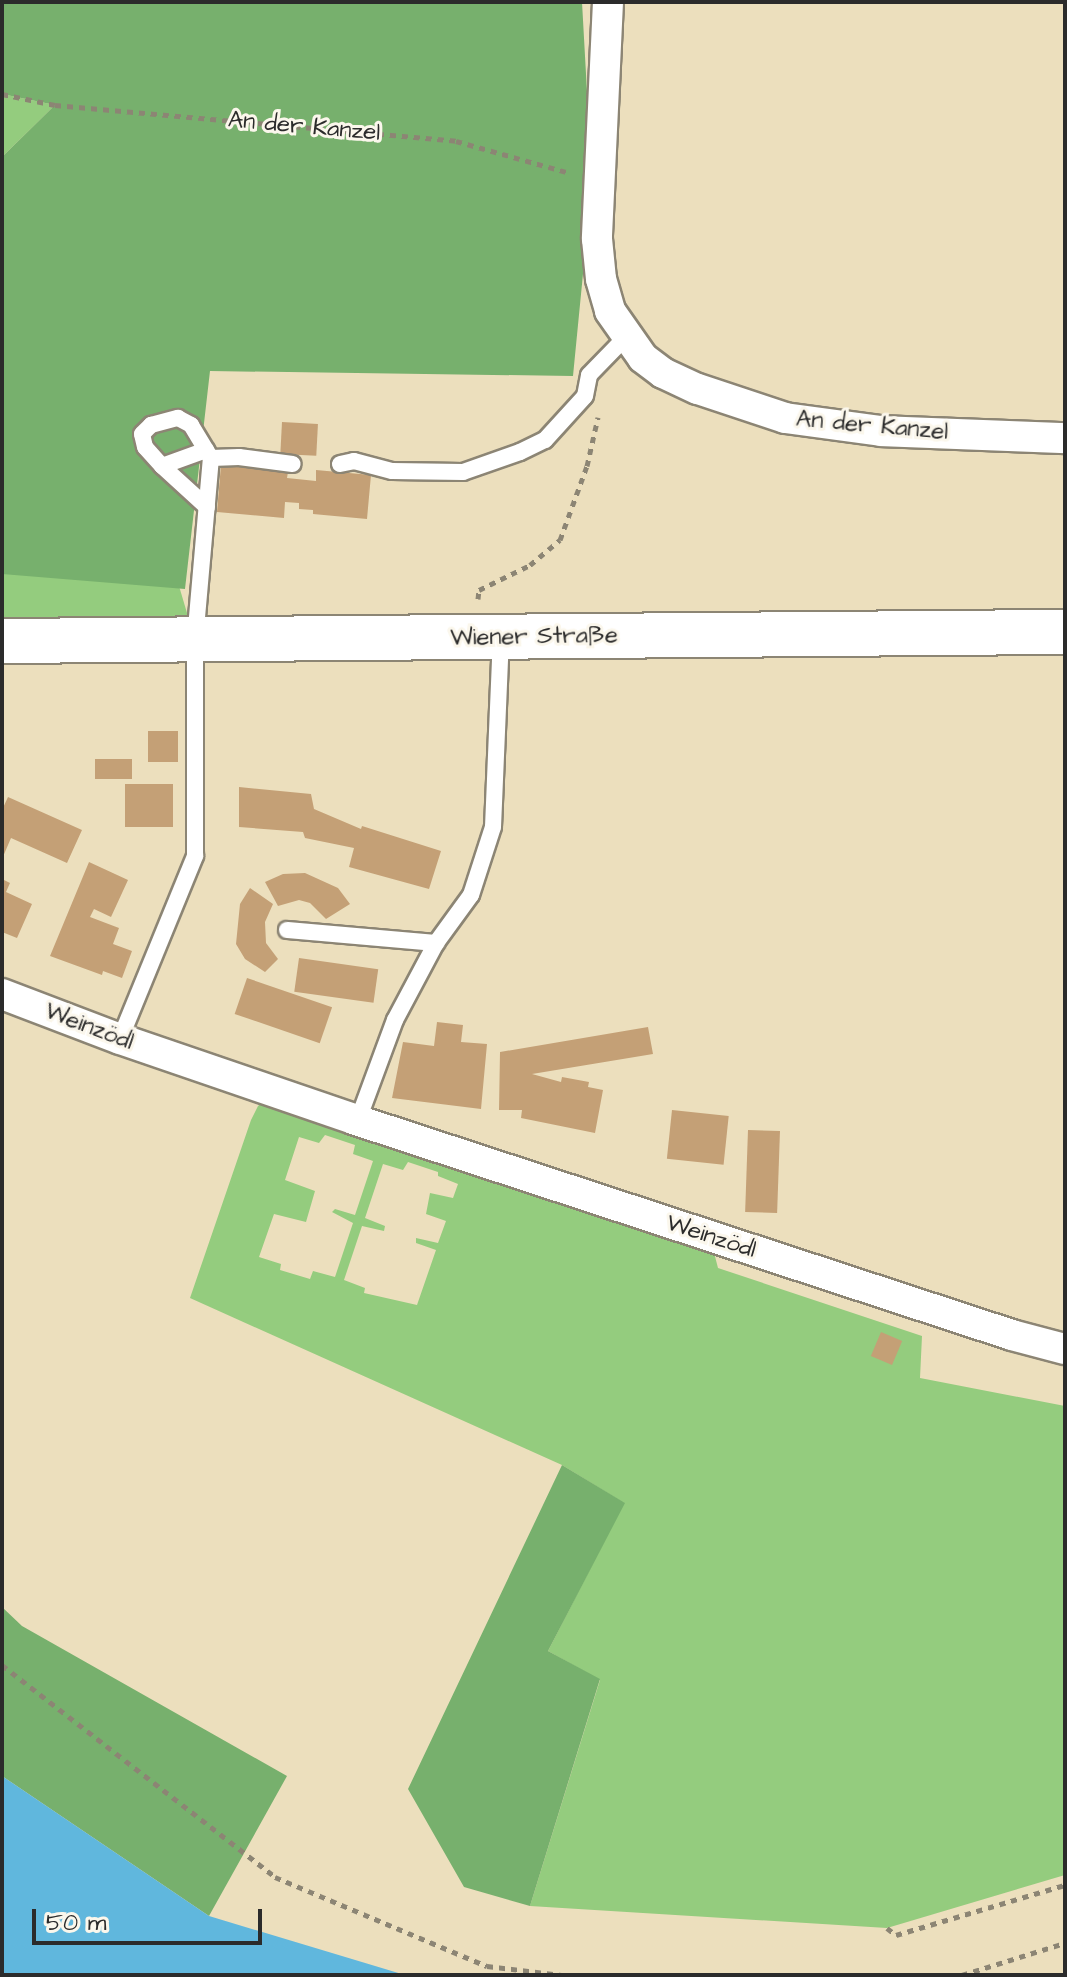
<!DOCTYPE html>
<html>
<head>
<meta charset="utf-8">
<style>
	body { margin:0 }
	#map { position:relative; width:1067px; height:1977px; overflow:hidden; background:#ecdfbd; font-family:"Architects Daughter",sans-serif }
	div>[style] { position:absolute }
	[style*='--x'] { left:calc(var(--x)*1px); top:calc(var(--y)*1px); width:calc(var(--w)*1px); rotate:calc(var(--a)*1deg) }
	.green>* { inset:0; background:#94cc7e }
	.forest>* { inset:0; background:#77b06d }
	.water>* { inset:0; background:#60b7dd }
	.building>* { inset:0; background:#c4a076; transform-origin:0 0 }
	.path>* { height:5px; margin-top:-2.5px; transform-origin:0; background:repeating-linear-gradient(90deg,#8c8574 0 6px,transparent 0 12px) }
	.roads { filter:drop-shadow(2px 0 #8c8574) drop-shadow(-2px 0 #8c8574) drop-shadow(0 2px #8c8574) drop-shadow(0 -2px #8c8574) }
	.lane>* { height:16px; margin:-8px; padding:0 8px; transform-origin:8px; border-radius:8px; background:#fff }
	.street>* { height:30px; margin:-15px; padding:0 15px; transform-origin:15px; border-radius:15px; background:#fff }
	.primary>* { height:44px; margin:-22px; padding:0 22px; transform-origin:22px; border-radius:22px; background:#fff }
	span { translate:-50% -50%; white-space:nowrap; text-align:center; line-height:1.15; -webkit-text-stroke:6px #fbf7ec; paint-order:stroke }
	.street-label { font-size:24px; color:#2b2b2b }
	.frame { position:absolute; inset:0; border:4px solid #2b2b2b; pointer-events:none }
	.scale { position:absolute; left:32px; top:1909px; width:230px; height:36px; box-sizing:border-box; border:4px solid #2b2b2b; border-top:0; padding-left:10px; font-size:24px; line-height:28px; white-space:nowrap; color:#2b2b2b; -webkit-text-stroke:6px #fbf7ec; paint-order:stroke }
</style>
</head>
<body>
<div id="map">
	<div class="green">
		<div style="clip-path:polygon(2px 94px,55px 105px,2px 157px)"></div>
		<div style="clip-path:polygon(2px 572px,179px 586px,195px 640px,2px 641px)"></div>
		<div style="clip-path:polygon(evenodd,275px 1092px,710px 1237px,718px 1268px,922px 1336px,920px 1378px,1065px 1406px,1065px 1875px,887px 1928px,530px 1906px,600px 1680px,548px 1651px,624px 1503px,562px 1465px,190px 1298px,251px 1120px,258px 1106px,275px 1092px,325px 1135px,355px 1145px,353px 1154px,373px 1161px,355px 1215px,335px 1209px,332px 1212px,353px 1223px,335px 1277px,313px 1271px,310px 1279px,280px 1270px,281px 1264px,259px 1257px,274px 1214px,306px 1222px,315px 1191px,285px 1180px,299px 1137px,319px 1143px,325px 1135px,275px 1092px,408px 1162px,438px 1172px,438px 1176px,458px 1184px,453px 1198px,430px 1193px,426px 1214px,446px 1221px,438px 1243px,416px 1238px,416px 1243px,436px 1250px,417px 1305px,364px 1293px,365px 1288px,344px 1280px,362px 1226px,384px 1231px,385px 1226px,365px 1218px,383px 1164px,403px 1170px,408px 1162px)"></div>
	</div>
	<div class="forest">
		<div style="clip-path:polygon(2px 2px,582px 2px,592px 182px,573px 376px,210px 371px,185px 589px,2px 574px,2px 157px,55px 105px,2px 94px)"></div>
		<div style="clip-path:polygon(562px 1465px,625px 1503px,548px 1651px,600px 1679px,530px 1906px,464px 1887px,408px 1789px)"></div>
		<div style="clip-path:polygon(2px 1607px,22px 1626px,287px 1776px,209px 1916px,2px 1776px)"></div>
	</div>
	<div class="water">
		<div style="clip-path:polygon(2px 1776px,209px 1916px,405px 1975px,2px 1975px)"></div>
	</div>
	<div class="building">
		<div style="left:282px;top:422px;width:36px;height:32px;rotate:3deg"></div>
		<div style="clip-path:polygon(221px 465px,288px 472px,287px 478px,316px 481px,316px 470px,371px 475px,367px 519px,313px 514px,313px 510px,299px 509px,299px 503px,285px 502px,284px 518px,217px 512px)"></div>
		<div style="left:148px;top:731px;width:30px;height:31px"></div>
		<div style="left:95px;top:759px;width:37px;height:20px"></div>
		<div style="left:125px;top:784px;width:48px;height:43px"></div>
		<div style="clip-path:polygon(239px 787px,311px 794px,314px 809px,361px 829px,362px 826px,441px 851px,429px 889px,349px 867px,354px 848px,305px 838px,303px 832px,239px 827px)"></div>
		<div style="clip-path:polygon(8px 797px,82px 830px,67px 863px,11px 838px,2px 859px,2px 810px)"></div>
		<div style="clip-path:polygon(89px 862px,128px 880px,111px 917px,94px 909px,90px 917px,119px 928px,113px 944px,132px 951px,122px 978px,103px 971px,102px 975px,50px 956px)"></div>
		<div style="clip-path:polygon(305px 873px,338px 888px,350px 904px,326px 919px,310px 903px,299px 900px,278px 906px,265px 882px,283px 874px)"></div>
		<div style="clip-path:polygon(2px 879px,10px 883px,6px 892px,32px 904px,17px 938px,2px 932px)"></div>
		<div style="clip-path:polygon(250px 888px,273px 904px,265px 922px,266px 943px,278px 959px,265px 972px,245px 959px,236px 944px,240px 904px)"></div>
		<div style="left:299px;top:958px;width:80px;height:34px;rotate:8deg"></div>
		<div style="left:247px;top:978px;width:90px;height:38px;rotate:19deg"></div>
		<div style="clip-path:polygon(437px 1022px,463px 1025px,461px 1042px,487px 1044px,481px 1109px,392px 1098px,403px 1042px,434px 1046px)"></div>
		<div style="clip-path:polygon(648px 1027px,653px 1054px,532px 1074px,561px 1082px,562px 1077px,589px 1082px,588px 1087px,603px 1090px,595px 1133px,521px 1118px,522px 1110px,499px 1110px,500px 1052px)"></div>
		<div style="left:672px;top:1110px;width:57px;height:49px;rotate:6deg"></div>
		<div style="left:748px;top:1130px;width:32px;height:82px;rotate:2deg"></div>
		<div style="left:881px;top:1332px;width:23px;height:26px;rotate:23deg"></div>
	</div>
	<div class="path">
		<div style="--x:2;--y:94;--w:54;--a:11.7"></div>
		<div style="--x:55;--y:105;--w:403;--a:5.1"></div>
		<div style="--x:456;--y:141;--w:118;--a:15.7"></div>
		<div style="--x:478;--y:599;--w:9;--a:-84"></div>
		<div style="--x:479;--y:590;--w:57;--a:-26.1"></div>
		<div style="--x:530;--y:565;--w:39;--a:-40"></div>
		<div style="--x:560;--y:540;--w:79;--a:-70"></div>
		<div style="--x:587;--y:466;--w:50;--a:-77.3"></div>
		<div style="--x:2;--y:1665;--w:346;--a:37.8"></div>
		<div style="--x:275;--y:1877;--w:230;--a:22.8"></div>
		<div style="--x:487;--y:1966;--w:77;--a:6.8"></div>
		<div style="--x:887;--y:1928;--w:11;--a:38"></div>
		<div style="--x:896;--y:1935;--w:176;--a:-16.5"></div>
		<div style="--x:962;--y:1975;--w:108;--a:-17.3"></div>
	</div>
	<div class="roads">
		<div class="lane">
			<div style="--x:340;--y:464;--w:14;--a:-12"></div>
			<div style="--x:354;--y:461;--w:39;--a:15"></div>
			<div style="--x:392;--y:471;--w:71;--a:0.8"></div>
			<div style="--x:463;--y:472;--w:60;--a:-19.3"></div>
			<div style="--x:520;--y:452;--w:28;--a:-26"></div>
			<div style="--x:545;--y:440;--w:59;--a:-47.7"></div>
			<div style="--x:585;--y:396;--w:21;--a:-79"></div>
			<div style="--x:589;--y:375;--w:53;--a:-45.8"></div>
			<div style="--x:162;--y:466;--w:47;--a:-20"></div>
			<div style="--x:207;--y:507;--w:61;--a:-137.7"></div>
			<div style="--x:162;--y:466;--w:25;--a:-132"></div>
			<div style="--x:145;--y:447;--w:13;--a:-103"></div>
			<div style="--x:142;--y:434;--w:13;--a:-45"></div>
			<div style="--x:151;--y:425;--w:28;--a:-15"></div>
			<div style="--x:178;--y:418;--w:15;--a:28"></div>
			<div style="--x:191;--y:425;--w:39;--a:59"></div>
			<div style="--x:287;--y:930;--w:150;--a:5"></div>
			<div style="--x:120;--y:1039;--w:198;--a:-67.7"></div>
			<div style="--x:195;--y:856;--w:216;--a:-90"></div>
			<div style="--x:195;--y:640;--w:183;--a:-85"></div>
			<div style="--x:211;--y:458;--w:28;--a:-2"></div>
			<div style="--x:239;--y:457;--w:54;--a:7.4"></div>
			<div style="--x:358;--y:1120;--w:107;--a:-69.7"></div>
			<div style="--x:395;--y:1020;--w:87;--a:-62"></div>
			<div style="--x:436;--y:943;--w:59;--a:-53.9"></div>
			<div style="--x:471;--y:895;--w:71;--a:-72.1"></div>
			<div style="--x:493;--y:827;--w:189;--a:-87.6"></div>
		</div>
		<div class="street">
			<div style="--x:608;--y:2;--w:237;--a:92.7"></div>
			<div style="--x:597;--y:239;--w:40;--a:84.3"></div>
			<div style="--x:601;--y:279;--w:33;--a:74"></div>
			<div style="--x:610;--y:311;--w:57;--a:54.9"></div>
			<div style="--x:643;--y:358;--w:25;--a:37"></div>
			<div style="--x:663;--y:373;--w:38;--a:25"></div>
			<div style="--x:698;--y:389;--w:92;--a:18.4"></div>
			<div style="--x:785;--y:418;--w:97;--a:7.7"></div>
			<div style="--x:881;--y:431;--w:184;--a:2.2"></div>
			<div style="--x:2;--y:994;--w:126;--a:20.9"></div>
			<div style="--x:120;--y:1039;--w:246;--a:18.9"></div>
			<div style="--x:353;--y:1119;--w:693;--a:18.15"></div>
			<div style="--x:1012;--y:1335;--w:55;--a:14.8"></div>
		</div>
		<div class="primary">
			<div style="--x:2;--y:641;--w:1063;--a:-0.49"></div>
		</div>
	</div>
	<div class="street-label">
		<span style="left:304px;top:127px;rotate:5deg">An der Kanzel</span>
		<span style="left:872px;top:426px;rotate:5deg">An der Kanzel</span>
		<span style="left:534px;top:637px;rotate:-1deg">Wiener Straße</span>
		<span style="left:89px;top:1027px;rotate:21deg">Weinzödl</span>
		<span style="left:711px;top:1237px;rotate:18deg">Weinzödl</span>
	</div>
	<div class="frame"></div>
	<div class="scale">50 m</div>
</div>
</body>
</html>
